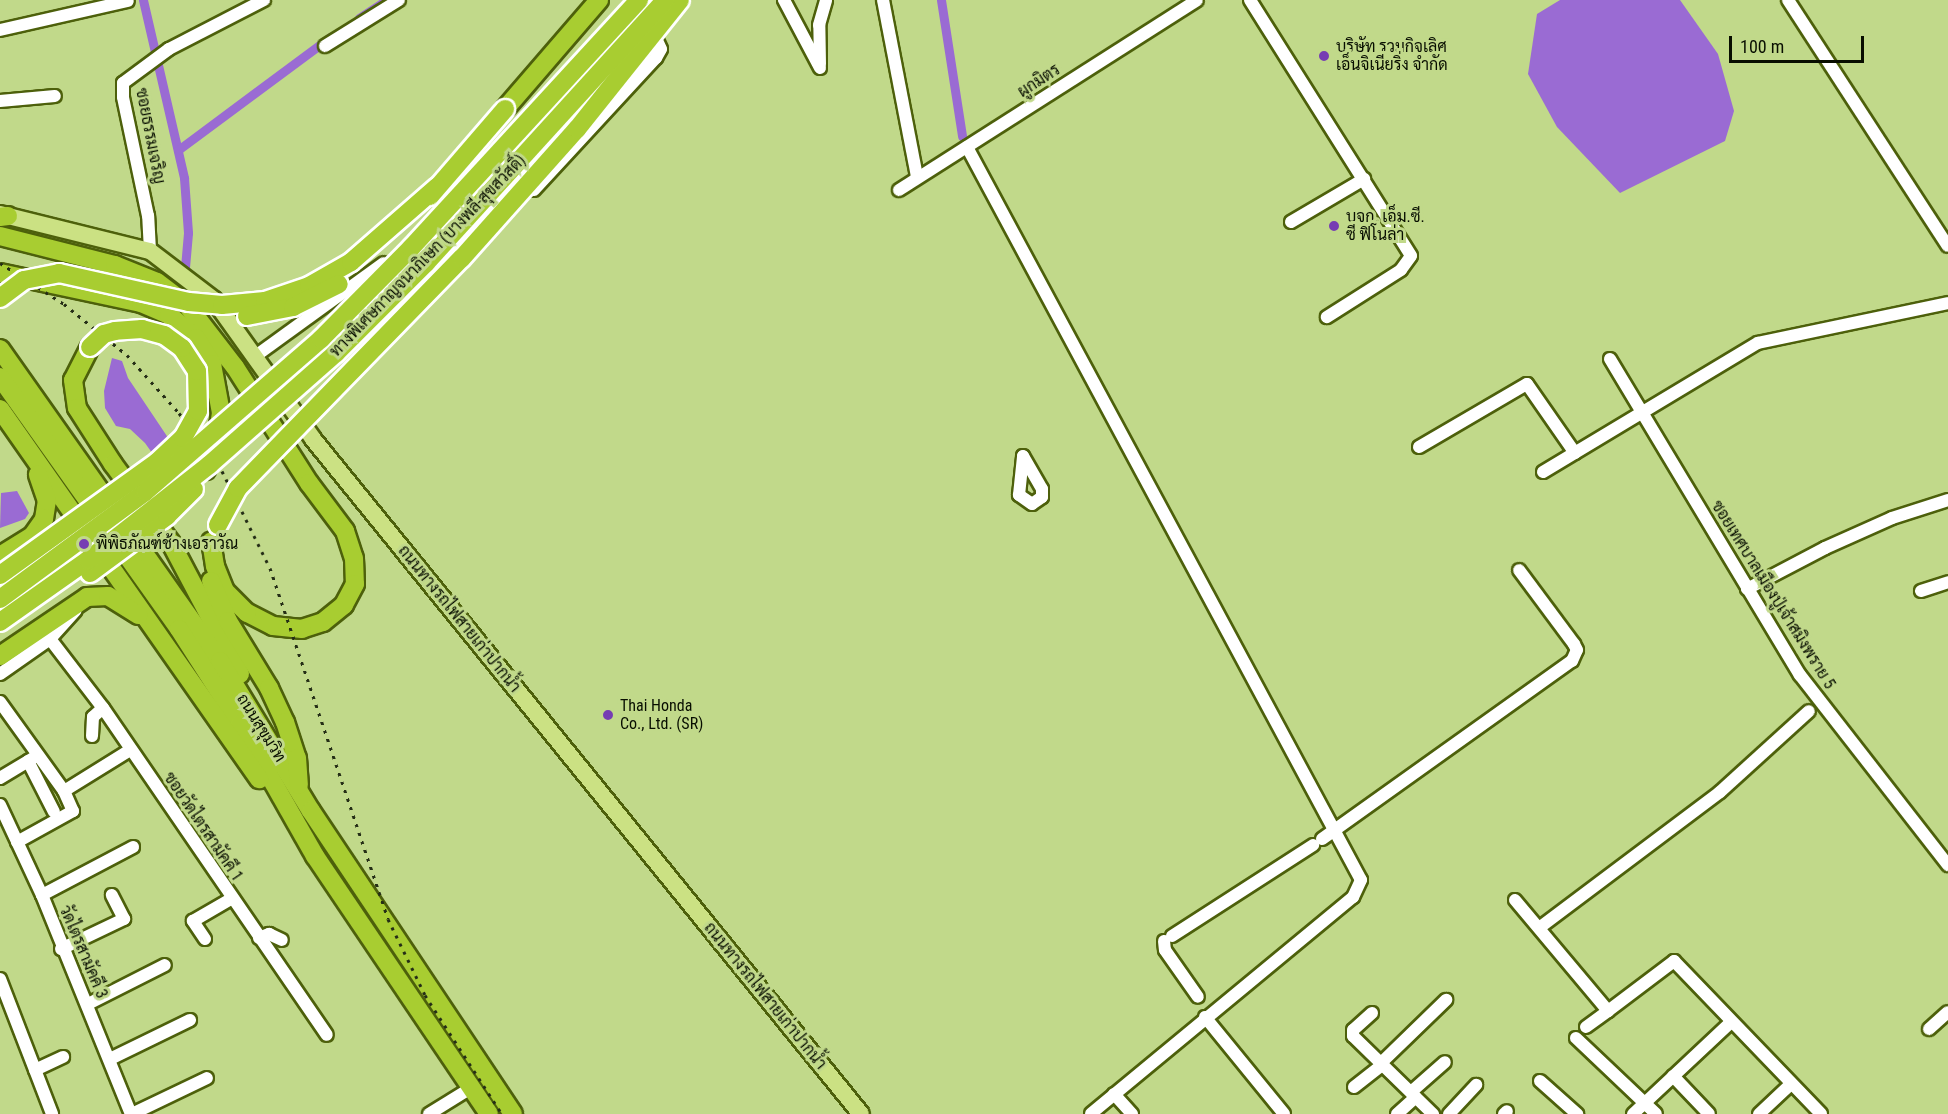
<!DOCTYPE html>
<html>
<head>
<meta charset="utf-8">
<style>
	body { margin:0 }
	#map { position:relative; width:1948px; height:1114px; overflow:hidden; background:#c1d98a; font-family:"Roboto Condensed",Sarabun,sans-serif }
	div>[style] { position:absolute }
	[style*='--x'] { left:calc(var(--x)*1px); top:calc(var(--y)*1px); width:calc(var(--w)*1px); rotate:calc(var(--a)*1deg) }
	.water>* { inset:0; background:#9a6bd3 }
	.canal>* { height:9px; margin:-4.5px; padding:0 4.5px; transform-origin:4.5px; border-radius:4.5px; background:#9a6bd3 }
	.roads { filter:drop-shadow(2px 0 #4d600b) drop-shadow(-2px 0 #4d600b) drop-shadow(0 2px #4d600b) drop-shadow(0 -2px #4d600b) }
	.minor>* { height:12px; margin:-6px; padding:0 6px; transform-origin:6px; border-radius:6px; background:#fff }
	.major>* { height:16px; margin:-8px; padding:0 8px; transform-origin:8px; border-radius:8px; background:#cbe183 }
	.highway>* { height:18px; margin:-9px; padding:0 9px; transform-origin:9px; border-radius:9px; background:#a8cd31 }
	.rail>* { height:3px; margin-top:-1.5px; transform-origin:0; background:repeating-linear-gradient(90deg,#252e16 0 3px,transparent 0 9px) }
	.bridges { filter:drop-shadow(2px 0 #fff) drop-shadow(-2px 0 #fff) drop-shadow(0 2px #fff) drop-shadow(0 -2px #fff) }
	.highway-bridge>* { height:18px; margin:-9px; padding:0 9px; transform-origin:9px; border-radius:9px; background:#a8cd31 }
	.dots>* { width:16px; height:16px; translate:-50% -50%; box-sizing:border-box; border:3px solid #c1d98a; border-radius:50% }
	span { translate:-50% -50%; white-space:nowrap; text-align:center; line-height:1.15; -webkit-text-stroke:6px #c1d98a; paint-order:stroke }
	.poi-label { font-size:16px; color:#080e00 }
	.left { translate:0 -50%; text-align:left }
	.street-label { font-size:16px; color:#080e00 }
	.scale { position:absolute; left:1729px; top:36px; width:135px; height:27px; box-sizing:border-box; border:3px solid #080e00; border-top:0; padding-left:8px; font-size:18px; line-height:21px; white-space:nowrap; color:#080e00; -webkit-text-stroke:4px #c1d98a; paint-order:stroke }
</style>
</head>
<body>
<div id="map">
	<div class="water">
		<div style="clip-path:polygon(1560px 0,1680px 0,1718px 54px,1734px 111px,1725px 141px,1620px 193px,1557px 127px,1528px 74px,1537px 14px)"></div>
		<div style="clip-path:polygon(112px 358px,122px 361px,128px 378px,189px 469px,172px 481px,145px 443px,130px 429px,116px 426px,105px 408px,104px 391px)"></div>
		<div style="clip-path:polygon(17px 491px,29px 513px,25px 519px,0 528px,1px 493px)"></div>
	</div>
	<div class="canal">
		<div style="--x:143;--y:0;--w:183;--a:77"></div>
		<div style="--x:184;--y:178;--w:55;--a:85.8"></div>
		<div style="--x:188;--y:233;--w:35;--a:95"></div>
		<div style="--x:941;--y:0;--w:138;--a:81.2"></div>
		<div style="--x:359;--y:18;--w:33;--a:-33"></div>
		<div style="--x:178;--y:150;--w:189;--a:-36.6"></div>
	</div>
	<div class="roads">
		<div class="minor">
			<div style="--x:784;--y:0;--w:77;--a:62.1"></div>
			<div style="--x:883;--y:0;--w:180;--a:79.1"></div>
			<div style="--x:1250;--y:0;--w:302;--a:57.8"></div>
			<div style="--x:1411;--y:256;--w:17;--a:126"></div>
			<div style="--x:1401;--y:270;--w:88;--a:147.6"></div>
			<div style="--x:1788;--y:0;--w:293;--a:57"></div>
			<div style="--x:0;--y:30;--w:131;--a:-12.8"></div>
			<div style="--x:325;--y:46;--w:87;--a:-31.9"></div>
			<div style="--x:820;--y:64;--w:39;--a:-91"></div>
			<div style="--x:819;--y:25;--w:26;--a:-74"></div>
			<div style="--x:0;--y:101;--w:55;--a:-5.2"></div>
			<div style="--x:967;--y:147;--w:832;--a:61.74"></div>
			<div style="--x:1361;--y:880;--w:19;--a:115"></div>
			<div style="--x:1353;--y:897;--w:340;--a:140.4"></div>
			<div style="--x:534;--y:190;--w:180;--a:-47.3"></div>
			<div style="--x:656;--y:58;--w:10;--a:-61"></div>
			<div style="--x:661;--y:49;--w:17;--a:-115"></div>
			<div style="--x:654;--y:34;--w:24;--a:-145"></div>
			<div style="--x:634;--y:20;--w:18;--a:153"></div>
			<div style="--x:899;--y:190;--w:353;--a:-32.5"></div>
			<div style="--x:1291;--y:222;--w:85;--a:-30.5"></div>
			<div style="--x:150;--y:251;--w:35;--a:-93"></div>
			<div style="--x:148;--y:216;--w:122;--a:-101.9"></div>
			<div style="--x:123;--y:97;--w:14;--a:-90"></div>
			<div style="--x:123;--y:83;--w:57;--a:-36.5"></div>
			<div style="--x:169;--y:49;--w:107;--a:-27.3"></div>
			<div style="--x:254;--y:357;--w:160;--a:-35.9"></div>
			<div style="--x:1610;--y:359;--w:369;--a:59"></div>
			<div style="--x:1800;--y:675;--w:241;--a:52.1"></div>
			<div style="--x:1419;--y:447;--w:125;--a:-30.3"></div>
			<div style="--x:1527;--y:384;--w:84;--a:55.2"></div>
			<div style="--x:1023;--y:456;--w:38;--a:60"></div>
			<div style="--x:1042;--y:489;--w:8;--a:90"></div>
			<div style="--x:1042;--y:497;--w:12;--a:145"></div>
			<div style="--x:1032;--y:504;--w:16;--a:-145"></div>
			<div style="--x:1019;--y:495;--w:39;--a:-84"></div>
			<div style="--x:1543;--y:472;--w:251;--a:-31"></div>
			<div style="--x:1758;--y:343;--w:194;--a:-11.9"></div>
			<div style="--x:1747;--y:589;--w:88;--a:-27.7"></div>
			<div style="--x:1825;--y:548;--w:73;--a:-24.1"></div>
			<div style="--x:1892;--y:518;--w:59;--a:-17.8"></div>
			<div style="--x:1921;--y:591;--w:28;--a:-18"></div>
			<div style="--x:50;--y:639;--w:87;--a:52.5"></div>
			<div style="--x:103;--y:708;--w:396;--a:55.6"></div>
			<div style="--x:0;--y:674;--w:61;--a:-35"></div>
			<div style="--x:50;--y:639;--w:38;--a:-48"></div>
			<div style="--x:0;--y:702;--w:110;--a:54.3"></div>
			<div style="--x:64;--y:791;--w:22;--a:66"></div>
			<div style="--x:73;--y:811;--w:64;--a:151"></div>
			<div style="--x:92;--y:736;--w:19;--a:-87"></div>
			<div style="--x:93;--y:717;--w:13;--a:-42"></div>
			<div style="--x:28;--y:761;--w:57;--a:63"></div>
			<div style="--x:0;--y:778;--w:41;--a:-31"></div>
			<div style="--x:64;--y:791;--w:78;--a:-31.8"></div>
			<div style="--x:0;--y:805;--w:99;--a:65"></div>
			<div style="--x:42;--y:895;--w:236;--a:67.9"></div>
			<div style="--x:1322;--y:839;--w:307;--a:-35.5"></div>
			<div style="--x:1572;--y:661;--w:12;--a:-66"></div>
			<div style="--x:1577;--y:650;--w:7;--a:-117"></div>
			<div style="--x:1574;--y:644;--w:92;--a:-126.6"></div>
			<div style="--x:42;--y:895;--w:103;--a:-27.8"></div>
			<div style="--x:1515;--y:900;--w:145;--a:50"></div>
			<div style="--x:1608;--y:1011;--w:83;--a:-37.1"></div>
			<div style="--x:1674;--y:961;--w:212;--a:46.1"></div>
			<div style="--x:1539;--y:928;--w:226;--a:-36.9"></div>
			<div style="--x:1720;--y:792;--w:120;--a:-42.3"></div>
			<div style="--x:1172;--y:936;--w:168;--a:-32.8"></div>
			<div style="--x:259;--y:938;--w:11;--a:-22"></div>
			<div style="--x:269;--y:934;--w:14;--a:25"></div>
			<div style="--x:205;--y:939;--w:22;--a:-124"></div>
			<div style="--x:193;--y:921;--w:44;--a:-30.1"></div>
			<div style="--x:1164;--y:941;--w:9;--a:84"></div>
			<div style="--x:1165;--y:950;--w:57;--a:54.9"></div>
			<div style="--x:61;--y:949;--w:70;--a:-25.5"></div>
			<div style="--x:124;--y:919;--w:27;--a:-117"></div>
			<div style="--x:0;--y:979;--w:145;--a:68.9"></div>
			<div style="--x:88;--y:1004;--w:86;--a:-26.9"></div>
			<div style="--x:1372;--y:1013;--w:25;--a:138"></div>
			<div style="--x:1353;--y:1030;--w:6;--a:90"></div>
			<div style="--x:1353;--y:1036;--w:112;--a:44.3"></div>
			<div style="--x:1205;--y:1017;--w:125;--a:50.8"></div>
			<div style="--x:1586;--y:1027;--w:27;--a:-36"></div>
			<div style="--x:1929;--y:1029;--w:25;--a:-42"></div>
			<div style="--x:1576;--y:1038;--w:110;--a:43.5"></div>
			<div style="--x:110;--y:1059;--w:89;--a:-26"></div>
			<div style="--x:1381;--y:1063;--w:91;--a:-44.1"></div>
			<div style="--x:35;--y:1070;--w:31;--a:-25"></div>
			<div style="--x:1673;--y:1076;--w:52;--a:46.5"></div>
			<div style="--x:1540;--y:1081;--w:50;--a:41.7"></div>
			<div style="--x:1354;--y:1087;--w:36;--a:-38"></div>
			<div style="--x:1411;--y:1092;--w:45;--a:-41.4"></div>
			<div style="--x:1114;--y:1094;--w:27;--a:48"></div>
			<div style="--x:132;--y:1114;--w:83;--a:-25.6"></div>
			<div style="--x:429;--y:1114;--w:49;--a:-31.8"></div>
			<div style="--x:1397;--y:1114;--w:25;--a:-42"></div>
			<div style="--x:1449;--y:1114;--w:40;--a:-47"></div>
			<div style="--x:1504;--y:1114;--w:4;--a:-45"></div>
			<div style="--x:1633;--y:1114;--w:134;--a:-43.2"></div>
			<div style="--x:1759;--y:1114;--w:44;--a:-43.2"></div>
		</div>
		<div class="major">
			<div style="--x:0;--y:214;--w:154;--a:13.9"></div>
			<div style="--x:150;--y:251;--w:81;--a:37.4"></div>
			<div style="--x:214;--y:300;--w:171;--a:54.5"></div>
			<div style="--x:313;--y:439;--w:869;--a:50.93"></div>
		</div>
		<div class="highway">
			<div style="--x:505;--y:109;--w:144;--a:-49.2"></div>
			<div style="--x:0;--y:217;--w:8;--a:-7"></div>
			<div style="--x:0;--y:236;--w:119;--a:14.2"></div>
			<div style="--x:115;--y:265;--w:45;--a:22"></div>
			<div style="--x:157;--y:282;--w:38;--a:37"></div>
			<div style="--x:187;--y:305;--w:78;--a:52.3"></div>
			<div style="--x:235;--y:367;--w:138;--a:57.5"></div>
			<div style="--x:309;--y:483;--w:60;--a:53.1"></div>
			<div style="--x:345;--y:531;--w:28;--a:72"></div>
			<div style="--x:354;--y:558;--w:26;--a:88"></div>
			<div style="--x:355;--y:584;--w:24;--a:118"></div>
			<div style="--x:344;--y:605;--w:27;--a:141"></div>
			<div style="--x:323;--y:622;--w:22;--a:162"></div>
			<div style="--x:302;--y:629;--w:29;--a:-174"></div>
			<div style="--x:273;--y:626;--w:29;--a:-153"></div>
			<div style="--x:247;--y:613;--w:31;--a:-135"></div>
			<div style="--x:225;--y:591;--w:27;--a:-112"></div>
			<div style="--x:215;--y:566;--w:25;--a:-99"></div>
			<div style="--x:0;--y:273;--w:144;--a:12"></div>
			<div style="--x:141;--y:303;--w:30;--a:23"></div>
			<div style="--x:169;--y:315;--w:35;--a:40"></div>
			<div style="--x:196;--y:338;--w:31;--a:58"></div>
			<div style="--x:212;--y:364;--w:50;--a:79.6"></div>
			<div style="--x:221;--y:413;--w:37;--a:99"></div>
			<div style="--x:215;--y:450;--w:22;--a:114"></div>
			<div style="--x:90;--y:347;--w:37;--a:117"></div>
			<div style="--x:73;--y:380;--w:28;--a:82"></div>
			<div style="--x:77;--y:408;--w:67;--a:57.3"></div>
			<div style="--x:113;--y:464;--w:98;--a:53.7"></div>
			<div style="--x:171;--y:543;--w:148;--a:62.2"></div>
			<div style="--x:0;--y:349;--w:382;--a:54.8"></div>
			<div style="--x:220;--y:661;--w:175;--a:58.8"></div>
			<div style="--x:311;--y:811;--w:364;--a:56.3"></div>
			<div style="--x:0;--y:377;--w:309;--a:54.6"></div>
			<div style="--x:179;--y:629;--w:113;--a:57.3"></div>
			<div style="--x:240;--y:724;--w:152;--a:60.4"></div>
			<div style="--x:315;--y:856;--w:311;--a:56"></div>
			<div style="--x:0;--y:409;--w:452;--a:55"></div>
			<div style="--x:0;--y:556;--w:39;--a:-32"></div>
			<div style="--x:33;--y:535;--w:19;--a:-55"></div>
			<div style="--x:44;--y:519;--w:18;--a:-81"></div>
			<div style="--x:47;--y:501;--w:28;--a:-109"></div>
			<div style="--x:211;--y:581;--w:43;--a:67"></div>
			<div style="--x:228;--y:621;--w:79;--a:58.5"></div>
			<div style="--x:269;--y:688;--w:38;--a:65"></div>
			<div style="--x:285;--y:722;--w:38;--a:72"></div>
			<div style="--x:297;--y:758;--w:27;--a:86"></div>
			<div style="--x:0;--y:656;--w:105;--a:-34.1"></div>
			<div style="--x:87;--y:597;--w:21;--a:-3"></div>
			<div style="--x:108;--y:596;--w:36;--a:32"></div>
		</div>
	</div>
	<div class="rail">
		<div style="--x:0;--y:263;--w:76;--a:32.6"></div>
		<div style="--x:64;--y:304;--w:81;--a:39"></div>
		<div style="--x:127;--y:355;--w:78;--a:48.1"></div>
		<div style="--x:179;--y:413;--w:72;--a:53.4"></div>
		<div style="--x:222;--y:471;--w:108;--a:63.7"></div>
		<div style="--x:270;--y:568;--w:370;--a:71.4"></div>
		<div style="--x:388;--y:919;--w:85;--a:64"></div>
		<div style="--x:425;--y:995;--w:142;--a:57.1"></div>
	</div>
	<div class="bridges">
		<div class="highway-bridge">
			<div style="--x:430;--y:196;--w:115;--a:-49.2"></div>
			<div style="--x:0;--y:298;--w:30;--a:-37"></div>
			<div style="--x:24;--y:280;--w:36;--a:-11"></div>
			<div style="--x:59;--y:273;--w:133;--a:12.6"></div>
			<div style="--x:189;--y:302;--w:33;--a:5"></div>
			<div style="--x:222;--y:305;--w:43;--a:-5.3"></div>
			<div style="--x:265;--y:301;--w:46;--a:-18.8"></div>
			<div style="--x:309;--y:286;--w:48;--a:-29.7"></div>
			<div style="--x:351;--y:262;--w:114;--a:-41.1"></div>
			<div style="--x:247;--y:316;--w:47;--a:-11.1"></div>
			<div style="--x:293;--y:307;--w:51;--a:-26.6"></div>
			<div style="--x:218;--y:525;--w:42;--a:-61.6"></div>
			<div style="--x:238;--y:488;--w:321;--a:-45.8"></div>
			<div style="--x:462;--y:258;--w:173;--a:-48.3"></div>
			<div style="--x:577;--y:129;--w:165;--a:-51.4"></div>
			<div style="--x:90;--y:573;--w:96;--a:-36.5"></div>
			<div style="--x:167;--y:516;--w:38;--a:-45"></div>
			<div style="--x:0;--y:575;--w:193;--a:-35.7"></div>
			<div style="--x:157;--y:462;--w:35;--a:-43"></div>
			<div style="--x:183;--y:438;--w:31;--a:-61"></div>
			<div style="--x:198;--y:411;--w:40;--a:-91.4"></div>
			<div style="--x:197;--y:371;--w:27;--a:-123"></div>
			<div style="--x:182;--y:348;--w:22;--a:-144"></div>
			<div style="--x:164;--y:335;--w:23;--a:-165"></div>
			<div style="--x:142;--y:329;--w:27;--a:176"></div>
			<div style="--x:115;--y:331;--w:11;--a:165"></div>
			<div style="--x:104;--y:334;--w:19;--a:137"></div>
			<div style="--x:0;--y:599;--w:180;--a:-36.4"></div>
			<div style="--x:145;--y:492;--w:233;--a:-41"></div>
			<div style="--x:321;--y:339;--w:128;--a:-45.3"></div>
			<div style="--x:411;--y:248;--w:337;--a:-47.4"></div>
			<div style="--x:0;--y:622;--w:108;--a:-35.2"></div>
			<div style="--x:88;--y:560;--w:154;--a:-38.1"></div>
			<div style="--x:209;--y:465;--w:169;--a:-41.4"></div>
			<div style="--x:336;--y:353;--w:127;--a:-45"></div>
			<div style="--x:426;--y:263;--w:355;--a:-47.7"></div>
		</div>
	</div>
	<div class="dots">
		<div style="left:1324px;top:56px;background:#763db3"></div>
		<div style="left:1334px;top:226px;background:#763db3"></div>
		<div style="left:84px;top:544px;background:#763db3"></div>
		<div style="left:608px;top:715px;background:#763db3"></div>
	</div>
	<div class="poi-label">
		<span class="left" style="left:1336px;top:56px">บริษัท รวมกิจเลิศ<br>เอ็นจิเนียริ่ง จำกัด</span>
		<span class="left" style="left:1346px;top:226px">บจก. เอ็ม.ซี.<br>ซี ฟิโนล่า</span>
		<span class="left" style="left:96px;top:544px">พิพิธภัณฑ์ช้างเอราวัณ</span>
		<span class="left" style="left:620px;top:715px">Thai Honda<br>Co., Ltd. (SR)</span>
	</div>
	<div class="street-label">
		<span style="left:1039px;top:81px;rotate:-33deg">ผูกมิตร</span>
		<span style="left:150px;top:136px;rotate:79deg">ซอยธรรมเจริญ</span>
		<span style="left:428px;top:256px;rotate:-46deg">ทางพิเศษกาญจนาภิเษก (บางพลี-สุขสวัสดิ์)</span>
		<span style="left:1773px;top:595px;rotate:58deg">ซอยเทศบาลเมืองปู่เจ้าสมิงพราย 5</span>
		<span style="left:459px;top:619px;rotate:51deg">ถนนทางรถไฟสายเก่าปากน้ำ</span>
		<span style="left:261px;top:728px;rotate:58deg">ถนนสุขุมวิท</span>
		<span style="left:203px;top:827px;rotate:56deg">ซอยวัดไตรสามัคคี 1</span>
		<span style="left:83px;top:952px;rotate:67deg">วัดไตรสามัคคี 3</span>
		<span style="left:765px;top:996px;rotate:51deg">ถนนทางรถไฟสายเก่าปากน้ำ</span>
	</div>
	<div class="scale">100 m</div>
</div>
</body>
</html>
